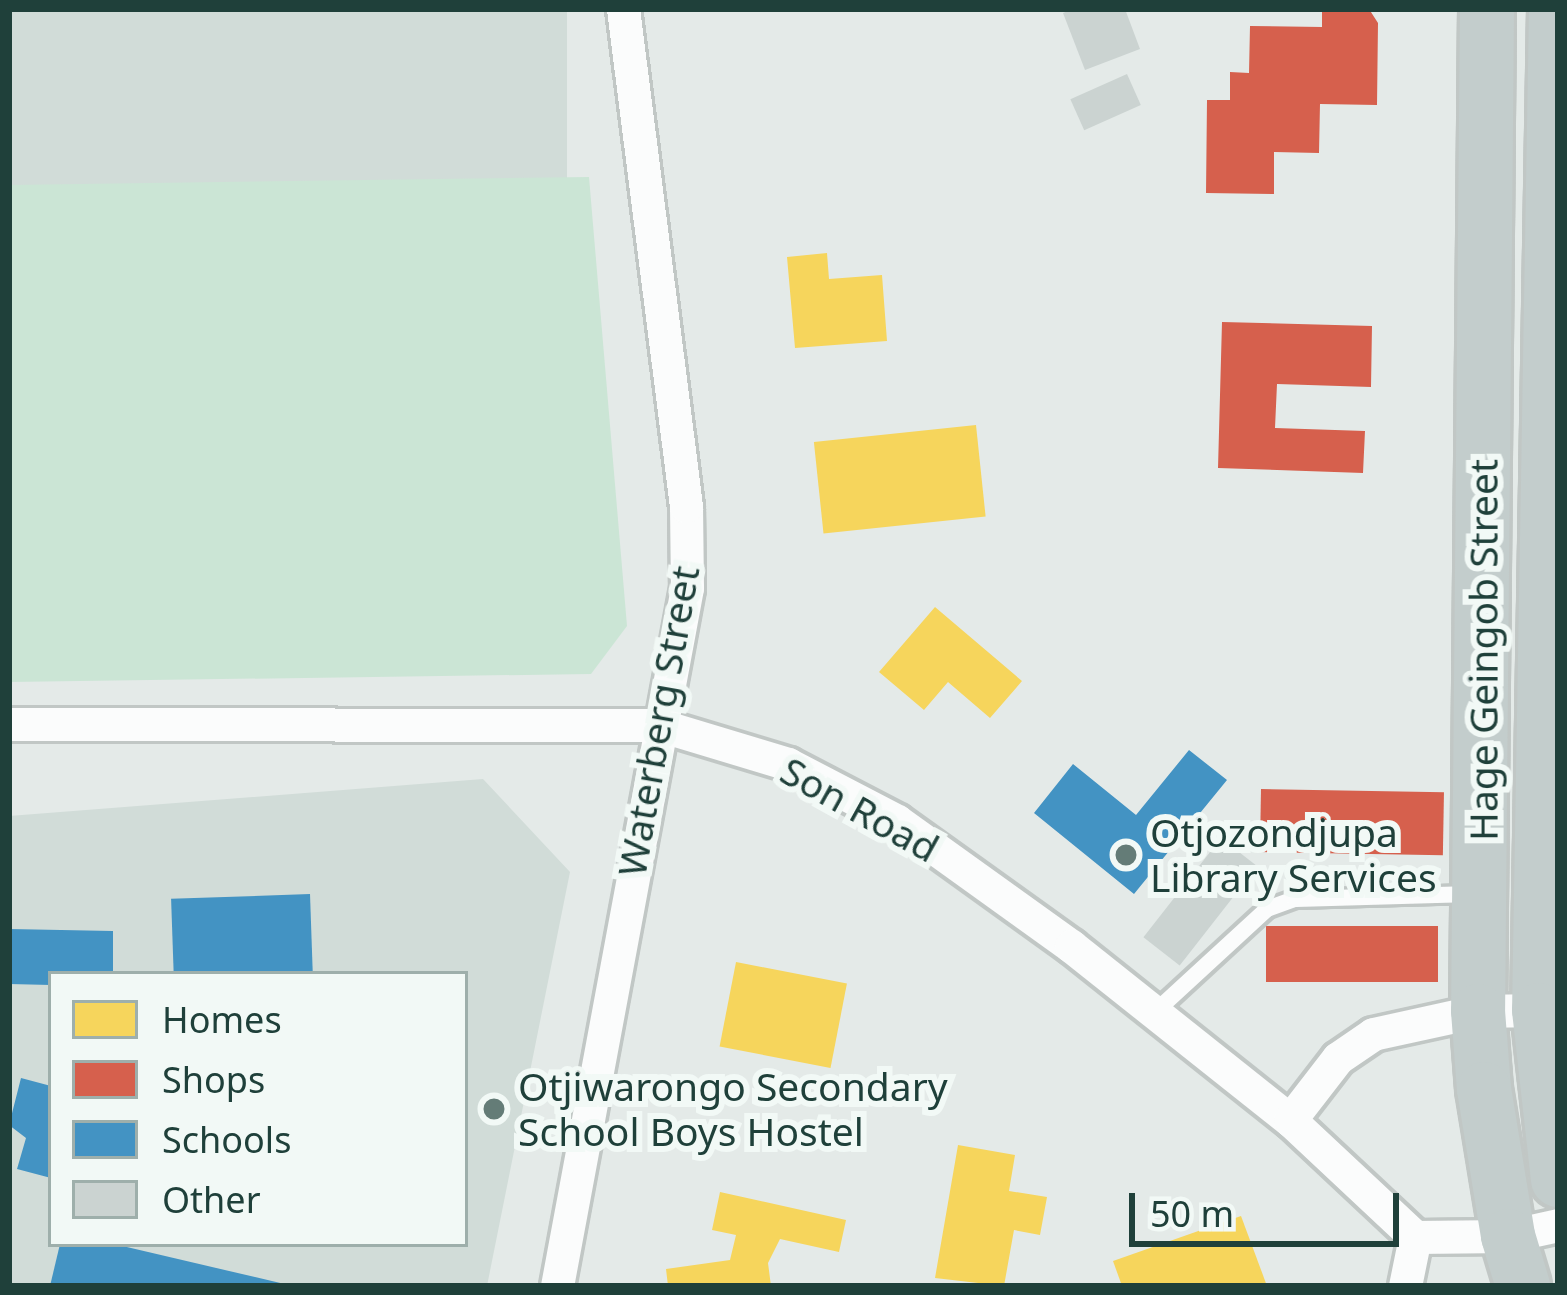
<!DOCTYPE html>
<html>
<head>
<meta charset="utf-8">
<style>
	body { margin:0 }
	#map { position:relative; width:1567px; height:1295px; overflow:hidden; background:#e4eae8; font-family:"Noto Sans",sans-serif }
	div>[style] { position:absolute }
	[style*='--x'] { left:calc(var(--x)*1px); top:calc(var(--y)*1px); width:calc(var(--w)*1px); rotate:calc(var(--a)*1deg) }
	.built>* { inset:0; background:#d1dcd8; transform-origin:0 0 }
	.green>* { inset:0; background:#cbe5d5 }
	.homes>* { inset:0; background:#f6d55c; transform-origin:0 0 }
	.shops>* { inset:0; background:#d6604d; transform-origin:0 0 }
	.schools>* { inset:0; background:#4393c3; transform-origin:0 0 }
	.building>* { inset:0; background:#cbd3d1; transform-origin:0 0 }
	.roads { filter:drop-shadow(3px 0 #c1c7c5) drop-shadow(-3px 0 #c1c7c5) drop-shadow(0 3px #c1c7c5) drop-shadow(0 -3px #c1c7c5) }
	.service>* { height:16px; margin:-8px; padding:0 8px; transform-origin:8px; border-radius:8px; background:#fbfcfc }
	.minor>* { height:33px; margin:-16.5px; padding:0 16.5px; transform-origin:16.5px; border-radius:16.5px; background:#fbfcfc }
	.trunk>* { height:54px; margin:-27px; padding:0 27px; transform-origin:27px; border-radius:27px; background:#c3cdcc }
	.dots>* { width:33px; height:33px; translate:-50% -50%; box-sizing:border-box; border:6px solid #f2f9f6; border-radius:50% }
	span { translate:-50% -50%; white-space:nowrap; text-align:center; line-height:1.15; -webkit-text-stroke:12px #f2f9f6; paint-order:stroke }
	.street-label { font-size:39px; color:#1f403a }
	.poi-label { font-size:39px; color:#1f403a }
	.left { translate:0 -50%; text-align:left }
	.frame { position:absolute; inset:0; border:12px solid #1f403a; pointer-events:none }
	.legend { position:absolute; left:48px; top:971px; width:420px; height:276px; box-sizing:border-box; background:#f2f9f6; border:3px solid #9eafab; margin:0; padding:15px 21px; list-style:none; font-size:36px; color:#1f403a }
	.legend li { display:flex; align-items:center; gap:24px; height:60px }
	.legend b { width:60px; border:3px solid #9eafab }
	.scale { position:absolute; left:1129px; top:1193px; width:270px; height:54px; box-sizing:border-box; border:6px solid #1f403a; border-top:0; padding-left:15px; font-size:36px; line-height:42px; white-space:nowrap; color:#1f403a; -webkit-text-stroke:9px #f2f9f6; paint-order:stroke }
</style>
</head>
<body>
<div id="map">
	<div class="built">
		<div style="left:9px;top:9px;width:558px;height:176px"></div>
		<div style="clip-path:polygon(evenodd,483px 779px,570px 872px,487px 1286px,9px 1286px,9px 816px,483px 779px,51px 974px,465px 974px,465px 1244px,51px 1244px,51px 974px)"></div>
	</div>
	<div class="green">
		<div style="clip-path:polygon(589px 177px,627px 626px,591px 674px,9px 682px,9px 185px)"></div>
	</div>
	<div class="homes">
		<div style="clip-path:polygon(827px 253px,829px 279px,882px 275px,887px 341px,795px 348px,787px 257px)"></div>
		<div style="left:976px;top:425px;width:92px;height:163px;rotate:84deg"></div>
		<div style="clip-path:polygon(935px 607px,1022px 681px,990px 718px,948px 682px,924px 710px,879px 672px)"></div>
		<div style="left:736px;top:962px;width:113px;height:86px;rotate:11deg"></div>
		<div style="clip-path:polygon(958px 1145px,1015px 1155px,1009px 1191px,1047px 1197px,1040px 1235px,1014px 1230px,1004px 1286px,935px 1278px)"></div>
		<div style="clip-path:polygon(720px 1192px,846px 1220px,839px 1252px,780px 1239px,768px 1263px,771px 1286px,668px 1286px,666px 1269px,730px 1260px,736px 1235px,712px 1230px)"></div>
		<div style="clip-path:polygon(1241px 1216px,1267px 1286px,1122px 1286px,1113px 1261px)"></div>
	</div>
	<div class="shops">
		<div style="clip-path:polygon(1322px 9px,1369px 9px,1378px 23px,1377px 105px,1320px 104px,1319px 153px,1274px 152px,1274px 194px,1206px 193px,1207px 100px,1230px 100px,1230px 72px,1249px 73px,1250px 26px,1322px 27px)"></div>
		<div style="clip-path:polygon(1222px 322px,1372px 326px,1371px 387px,1277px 384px,1275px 428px,1365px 431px,1363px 473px,1218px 468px)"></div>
		<div style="left:1261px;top:789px;width:183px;height:63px;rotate:1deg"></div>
		<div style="left:1438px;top:926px;width:56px;height:172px;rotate:90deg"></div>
	</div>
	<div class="schools">
		<div style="clip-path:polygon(1189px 750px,1227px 780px,1134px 894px,1034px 813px,1073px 764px,1136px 815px)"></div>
		<div style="left:310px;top:894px;width:80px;height:139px;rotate:88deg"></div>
		<div style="clip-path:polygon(9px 929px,113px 931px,113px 974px,51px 974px,51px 985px,9px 984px)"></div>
		<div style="clip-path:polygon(21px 1078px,51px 1086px,51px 1178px,17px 1169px,26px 1138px,9px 1125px)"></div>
		<div style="clip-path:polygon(60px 1244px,114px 1244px,293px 1286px,50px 1286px)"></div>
	</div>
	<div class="building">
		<div style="clip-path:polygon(1073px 9px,1125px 9px,1140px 49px,1085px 70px,1063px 13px)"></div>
		<div style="left:1127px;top:74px;width:34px;height:62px;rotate:66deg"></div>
		<div style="left:1221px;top:838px;width:46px;height:126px;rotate:38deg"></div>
	</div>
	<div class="roads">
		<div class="service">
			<div style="--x:1155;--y:1012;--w:152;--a:-42.6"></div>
			<div style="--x:1267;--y:909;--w:30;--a:-20"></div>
			<div style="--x:1295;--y:899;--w:178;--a:-1.6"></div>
		</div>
		<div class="minor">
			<div style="--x:9;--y:724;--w:650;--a:0.09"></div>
			<div style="--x:659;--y:725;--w:135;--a:16.8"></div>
			<div style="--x:788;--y:764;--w:123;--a:27.6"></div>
			<div style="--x:897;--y:821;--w:214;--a:35.7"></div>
			<div style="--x:1071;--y:946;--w:280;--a:38.5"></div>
			<div style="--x:1290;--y:1120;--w:171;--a:43.1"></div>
			<div style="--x:1415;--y:1237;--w:93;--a:-0.6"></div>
			<div style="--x:1508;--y:1236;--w:51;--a:-12.4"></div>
			<div style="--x:1290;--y:1120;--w:78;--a:-52.3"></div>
			<div style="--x:1338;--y:1058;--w:42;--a:-34.4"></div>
			<div style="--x:1373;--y:1034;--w:107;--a:-12.4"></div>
			<div style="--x:1478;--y:1011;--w:61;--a:-0.9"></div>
			<div style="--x:557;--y:1286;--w:710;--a:-79.45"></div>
			<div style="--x:687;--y:588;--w:82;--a:-90.7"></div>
			<div style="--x:686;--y:506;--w:501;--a:-97.22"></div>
			<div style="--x:1405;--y:1286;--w:50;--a:-78.5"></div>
		</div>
		<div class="trunk">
			<div style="--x:1487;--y:9;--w:1002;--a:90.51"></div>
			<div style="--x:1478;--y:1011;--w:78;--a:85.6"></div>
			<div style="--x:1484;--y:1089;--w:149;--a:80.7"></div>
			<div style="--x:1508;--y:1236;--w:52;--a:73.3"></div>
			<div style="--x:1556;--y:9;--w:1001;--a:90.97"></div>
			<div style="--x:1539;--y:1010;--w:171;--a:83.6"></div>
		</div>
	</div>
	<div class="dots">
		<div style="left:1126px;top:855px;background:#647c77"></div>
		<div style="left:494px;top:1109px;background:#647c77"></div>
	</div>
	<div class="street-label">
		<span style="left:1483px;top:650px;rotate:-90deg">Hage Geingob Street</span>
		<span style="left:658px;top:721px;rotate:-80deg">Waterberg Street</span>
		<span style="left:860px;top:809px;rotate:29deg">Son Road</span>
	</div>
	<div class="poi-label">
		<span class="left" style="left:1150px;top:855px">Otjozondjupa<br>Library Services</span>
		<span class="left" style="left:518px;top:1109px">Otjiwarongo Secondary<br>School Boys Hostel</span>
	</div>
	<div class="frame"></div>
	<ul class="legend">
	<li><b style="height:33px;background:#f6d55c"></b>Homes</li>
	<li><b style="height:33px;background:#d6604d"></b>Shops</li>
	<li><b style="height:33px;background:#4393c3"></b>Schools</li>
	<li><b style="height:33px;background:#cbd3d1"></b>Other</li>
	</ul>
	<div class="scale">50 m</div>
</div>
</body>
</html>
